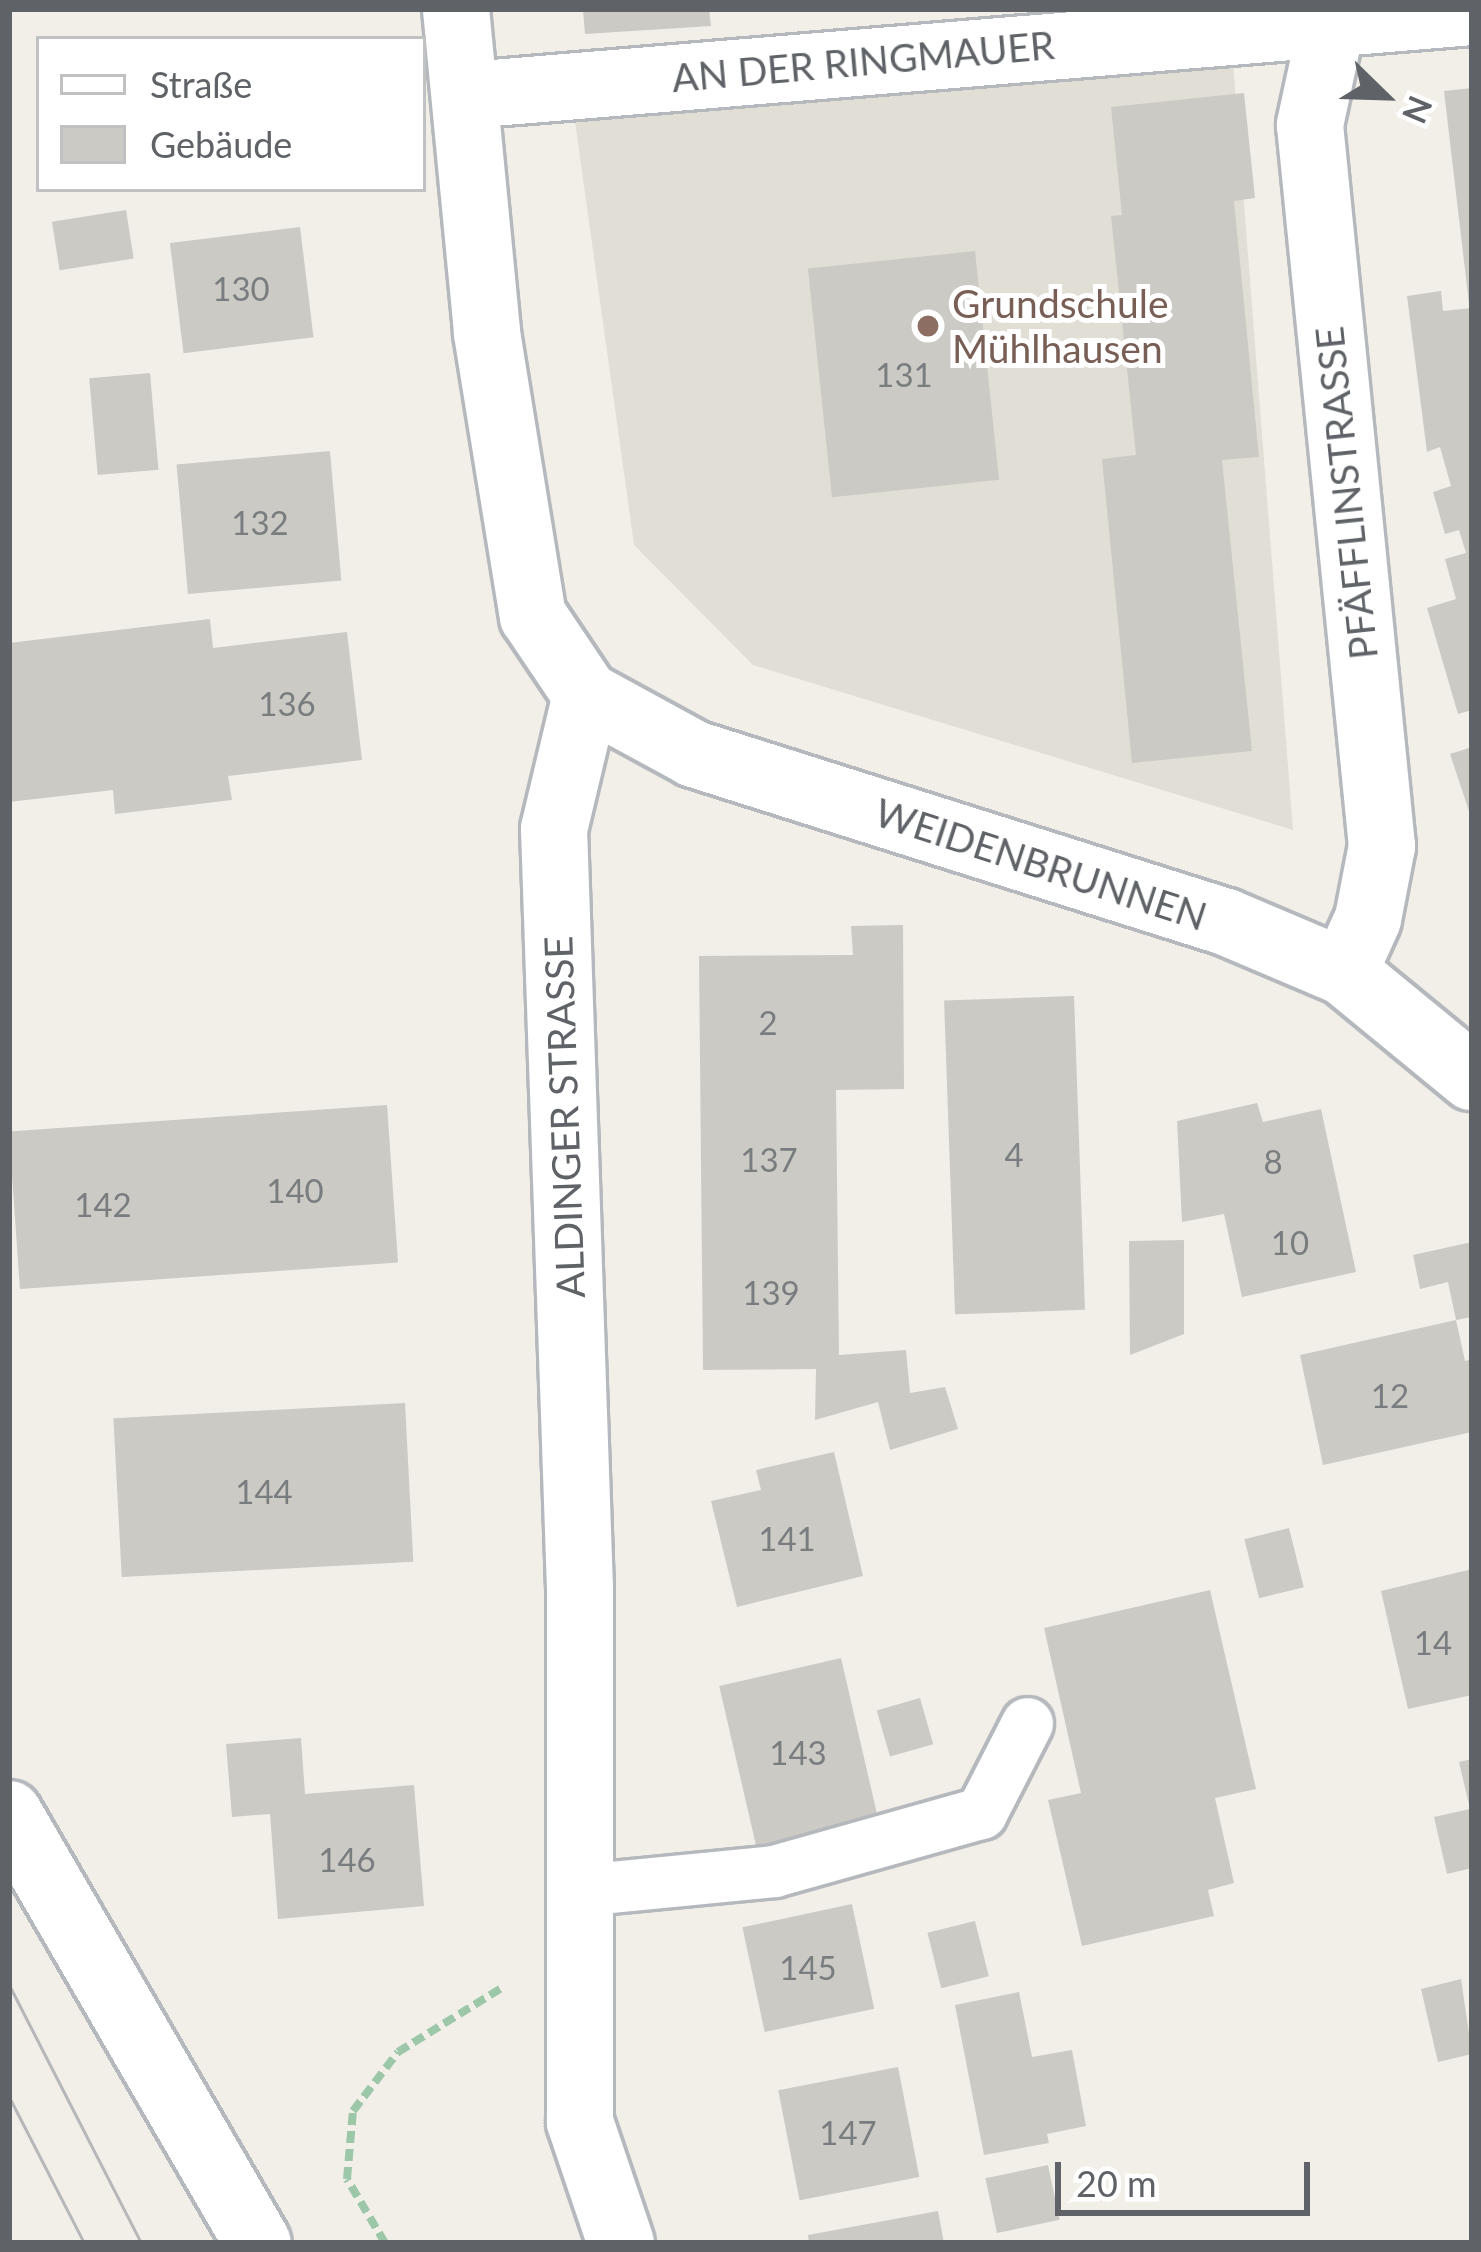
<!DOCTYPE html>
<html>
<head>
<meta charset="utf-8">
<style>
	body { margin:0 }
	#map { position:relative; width:1481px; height:2252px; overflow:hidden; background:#f1efe8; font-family:Lato,sans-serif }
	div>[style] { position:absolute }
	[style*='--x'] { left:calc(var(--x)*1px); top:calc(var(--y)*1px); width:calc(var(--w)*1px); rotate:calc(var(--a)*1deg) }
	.education>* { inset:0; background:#e1ded6 }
	.building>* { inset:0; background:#cccac5; transform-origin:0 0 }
	.path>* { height:8px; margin-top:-4px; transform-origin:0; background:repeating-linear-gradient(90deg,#9cc7a9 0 12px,transparent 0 18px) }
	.roads { filter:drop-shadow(3px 0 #b5b8bc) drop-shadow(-3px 0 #b5b8bc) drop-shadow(0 3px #b5b8bc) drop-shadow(0 -3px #b5b8bc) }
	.lane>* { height:51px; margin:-25.5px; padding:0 25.5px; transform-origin:25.5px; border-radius:25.5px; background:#fff }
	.street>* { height:66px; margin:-33px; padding:0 33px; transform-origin:33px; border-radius:33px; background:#fff }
	.secondary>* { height:66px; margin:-33px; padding:0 33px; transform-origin:33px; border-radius:33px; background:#fff }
	.tram>* { height:3px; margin:-1.5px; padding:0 1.5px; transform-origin:1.5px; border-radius:1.5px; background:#b6b7b8 }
	.dots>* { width:33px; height:33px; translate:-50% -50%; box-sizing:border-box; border:6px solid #fff; border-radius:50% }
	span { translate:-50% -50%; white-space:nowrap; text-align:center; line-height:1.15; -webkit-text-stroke:10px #fff; paint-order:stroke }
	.number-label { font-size:33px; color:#7a7d7f }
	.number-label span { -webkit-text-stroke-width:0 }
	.street-label { font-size:39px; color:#5f6368 }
	.education-label { font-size:39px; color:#785e54 }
	.left { translate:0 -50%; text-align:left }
	.frame { position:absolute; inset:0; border:12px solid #5f6368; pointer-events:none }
	.legend { position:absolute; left:36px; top:36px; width:390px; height:156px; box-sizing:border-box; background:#fff; border:3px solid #bfc1c3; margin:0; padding:15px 21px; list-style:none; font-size:36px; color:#5f6368 }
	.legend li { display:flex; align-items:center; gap:24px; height:60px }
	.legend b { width:60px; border:3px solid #bfc1c3 }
	.north { position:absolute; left:1325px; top:36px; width:120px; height:120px; -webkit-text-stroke:9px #fff; paint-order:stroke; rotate:113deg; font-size:33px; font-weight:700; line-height:48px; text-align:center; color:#5f6368 }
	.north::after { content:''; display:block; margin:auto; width:42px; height:54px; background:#5f6368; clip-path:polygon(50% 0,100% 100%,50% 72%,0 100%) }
	.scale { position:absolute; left:1055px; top:2162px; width:255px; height:54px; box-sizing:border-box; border:6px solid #5f6368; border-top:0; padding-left:15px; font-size:36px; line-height:42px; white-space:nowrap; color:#5f6368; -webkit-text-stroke:9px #fff; paint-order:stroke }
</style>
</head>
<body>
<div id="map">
	<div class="education">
		<div style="clip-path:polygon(1233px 63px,1293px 830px,753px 665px,634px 545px,573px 107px)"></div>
	</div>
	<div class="building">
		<div style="clip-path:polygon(583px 9px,709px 9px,711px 26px,585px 34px)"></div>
		<div style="clip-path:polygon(1472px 88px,1472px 303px,1469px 304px,1444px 91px)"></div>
		<div style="clip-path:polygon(1244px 93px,1255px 198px,1234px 201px,1259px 457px,1222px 460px,1252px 751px,1132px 763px,1102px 459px,1136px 455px,1111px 216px,1122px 215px,1111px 107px)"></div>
		<div style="left:126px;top:210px;width:49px;height:75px;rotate:81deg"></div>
		<div style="left:300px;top:227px;width:111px;height:131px;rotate:83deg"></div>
		<div style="left:975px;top:251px;width:230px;height:168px;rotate:84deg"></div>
		<div style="clip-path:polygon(1441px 291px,1443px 311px,1472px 308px,1472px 710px,1458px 714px,1427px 608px,1456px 599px,1445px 559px,1466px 553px,1459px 530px,1445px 534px,1433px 492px,1451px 486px,1440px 447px,1427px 452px,1407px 296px)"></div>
		<div style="left:150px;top:373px;width:97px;height:61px;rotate:85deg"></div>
		<div style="left:330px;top:451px;width:130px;height:154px;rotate:85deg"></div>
		<div style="clip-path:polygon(210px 619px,213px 648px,347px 632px,362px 760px,228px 776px,232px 800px,115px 814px,113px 790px,9px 802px,9px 643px)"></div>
		<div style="clip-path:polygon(1472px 747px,1472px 817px,1471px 817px,1450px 754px)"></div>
		<div style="clip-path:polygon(903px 925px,904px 1089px,836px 1090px,839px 1355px,906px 1350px,910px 1393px,945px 1387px,958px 1429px,890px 1450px,878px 1402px,815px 1420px,816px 1369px,703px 1370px,699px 956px,853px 955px,851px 926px)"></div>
		<div style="left:1074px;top:996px;width:314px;height:130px;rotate:88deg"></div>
		<div style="clip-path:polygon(1257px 1103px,1263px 1122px,1321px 1109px,1356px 1272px,1242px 1297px,1224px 1214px,1182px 1222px,1177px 1121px)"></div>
		<div style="left:387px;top:1105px;width:158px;height:379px;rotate:86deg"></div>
		<div style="clip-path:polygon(1184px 1240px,1184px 1334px,1130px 1355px,1129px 1241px)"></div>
		<div style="clip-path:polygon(1472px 1242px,1472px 1317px,1456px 1320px,1448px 1282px,1420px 1289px,1413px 1255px)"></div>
		<div style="clip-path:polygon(1456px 1320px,1465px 1361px,1472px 1359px,1472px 1432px,1323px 1465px,1300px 1355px)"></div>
		<div style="left:405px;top:1403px;width:159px;height:292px;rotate:87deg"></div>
		<div style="clip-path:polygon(834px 1452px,863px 1576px,737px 1607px,711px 1501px,761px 1490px,756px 1470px)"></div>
		<div style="left:1289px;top:1528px;width:61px;height:46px;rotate:76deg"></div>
		<div style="clip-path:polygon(1472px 1569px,1472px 1695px,1408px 1709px,1381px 1591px)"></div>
		<div style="clip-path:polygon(1210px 1590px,1256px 1789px,1215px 1798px,1234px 1883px,1208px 1890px,1214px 1916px,1082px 1946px,1048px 1800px,1081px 1793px,1044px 1628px)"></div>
		<div style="left:841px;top:1658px;width:166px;height:125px;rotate:77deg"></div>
		<div style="left:920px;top:1698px;width:48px;height:45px;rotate:74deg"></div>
		<div style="clip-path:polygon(301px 1738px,305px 1794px,414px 1785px,424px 1906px,278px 1919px,270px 1814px,232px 1817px,226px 1744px)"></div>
		<div style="clip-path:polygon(1472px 1759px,1472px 1868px,1447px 1874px,1434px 1817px,1470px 1809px,1459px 1762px)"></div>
		<div style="left:852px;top:1904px;width:107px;height:112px;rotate:78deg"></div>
		<div style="left:975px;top:1921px;width:57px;height:49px;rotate:76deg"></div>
		<div style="clip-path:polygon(1461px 1979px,1472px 2054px,1438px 2062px,1421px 1989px)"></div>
		<div style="clip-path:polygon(1019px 1992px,1032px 2057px,1072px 2050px,1086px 2126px,1047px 2134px,1049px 2143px,984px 2155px,955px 2005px)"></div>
		<div style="left:898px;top:2067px;width:112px;height:122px;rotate:79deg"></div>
		<div style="left:1048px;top:2165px;width:56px;height:64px;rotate:78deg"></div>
		<div style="clip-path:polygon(938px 2211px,944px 2243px,809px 2243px,808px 2235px)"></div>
	</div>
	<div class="path">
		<div style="--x:385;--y:2243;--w:74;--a:-120.7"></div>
		<div style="--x:347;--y:2179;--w:68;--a:-85"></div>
		<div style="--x:353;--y:2111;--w:74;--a:-52.7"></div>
		<div style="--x:398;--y:2052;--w:120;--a:-31.7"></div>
	</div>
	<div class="roads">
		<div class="lane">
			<div style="--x:581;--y:1890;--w:194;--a:-5.6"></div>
			<div style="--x:774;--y:1871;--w:215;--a:-15.7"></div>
			<div style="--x:981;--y:1813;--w:101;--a:-62.9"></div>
		</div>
		<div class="street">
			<div style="--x:1335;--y:9;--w:119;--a:102.2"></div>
			<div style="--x:1310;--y:125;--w:725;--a:84.3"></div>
			<div style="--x:1382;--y:846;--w:74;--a:100.9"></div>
			<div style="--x:1368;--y:919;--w:58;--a:114.4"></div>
			<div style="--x:469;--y:95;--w:1006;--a:-4.73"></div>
			<div style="--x:586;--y:695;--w:138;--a:103.4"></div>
			<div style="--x:554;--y:829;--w:758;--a:88.04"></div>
			<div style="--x:580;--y:1587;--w:535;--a:90"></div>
			<div style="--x:580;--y:2122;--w:128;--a:71.3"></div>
		</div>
		<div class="secondary">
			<div style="--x:456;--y:9;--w:325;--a:84.5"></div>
			<div style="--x:487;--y:333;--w:287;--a:80.8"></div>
			<div style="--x:533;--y:616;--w:95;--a:56.1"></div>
			<div style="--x:586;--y:695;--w:123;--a:28.6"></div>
			<div style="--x:694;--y:754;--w:558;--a:17.53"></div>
			<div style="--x:1226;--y:922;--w:128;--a:23"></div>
			<div style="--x:1344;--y:972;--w:166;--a:39.4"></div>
			<div style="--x:9;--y:1814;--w:496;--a:59.9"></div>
		</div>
	</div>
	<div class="tram">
		<div style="--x:9;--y:1985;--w:290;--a:62.9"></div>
		<div style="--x:9;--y:2097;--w:164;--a:62.8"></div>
	</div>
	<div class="dots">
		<div style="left:928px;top:326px;background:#8d6e63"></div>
	</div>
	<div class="number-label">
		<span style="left:241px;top:289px">130</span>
		<span style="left:904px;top:375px">131</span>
		<span style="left:260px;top:523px">132</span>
		<span style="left:287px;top:704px">136</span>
		<span style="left:768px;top:1023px">2</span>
		<span style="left:1014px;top:1155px">4</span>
		<span style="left:769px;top:1160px">137</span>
		<span style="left:1273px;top:1162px">8</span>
		<span style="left:295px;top:1191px">140</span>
		<span style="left:103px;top:1205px">142</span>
		<span style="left:1290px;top:1243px">10</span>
		<span style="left:771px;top:1293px">139</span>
		<span style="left:1390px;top:1396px">12</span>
		<span style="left:264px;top:1492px">144</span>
		<span style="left:787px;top:1539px">141</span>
		<span style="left:1433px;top:1643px">14</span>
		<span style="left:798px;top:1753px">143</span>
		<span style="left:347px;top:1860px">146</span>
		<span style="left:808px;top:1968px">145</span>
		<span style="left:848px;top:2133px">147</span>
	</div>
	<div class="street-label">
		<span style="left:863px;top:61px;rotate:-5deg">AN DER RINGMAUER</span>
		<span style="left:1346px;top:493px;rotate:-96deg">PFÄFFLINSTRASSE</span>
		<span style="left:1041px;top:864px;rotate:18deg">WEIDENBRUNNEN</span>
		<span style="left:564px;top:1117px;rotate:-92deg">ALDINGER STRASSE</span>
	</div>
	<div class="education-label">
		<span class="left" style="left:952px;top:326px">Grundschule<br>Mühlhausen</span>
	</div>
	<div class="frame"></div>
	<ul class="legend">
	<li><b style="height:15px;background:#fff"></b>Straße</li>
	<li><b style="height:33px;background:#cccac5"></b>Gebäude</li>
	</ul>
	<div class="north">N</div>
	<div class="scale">20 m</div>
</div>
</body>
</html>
